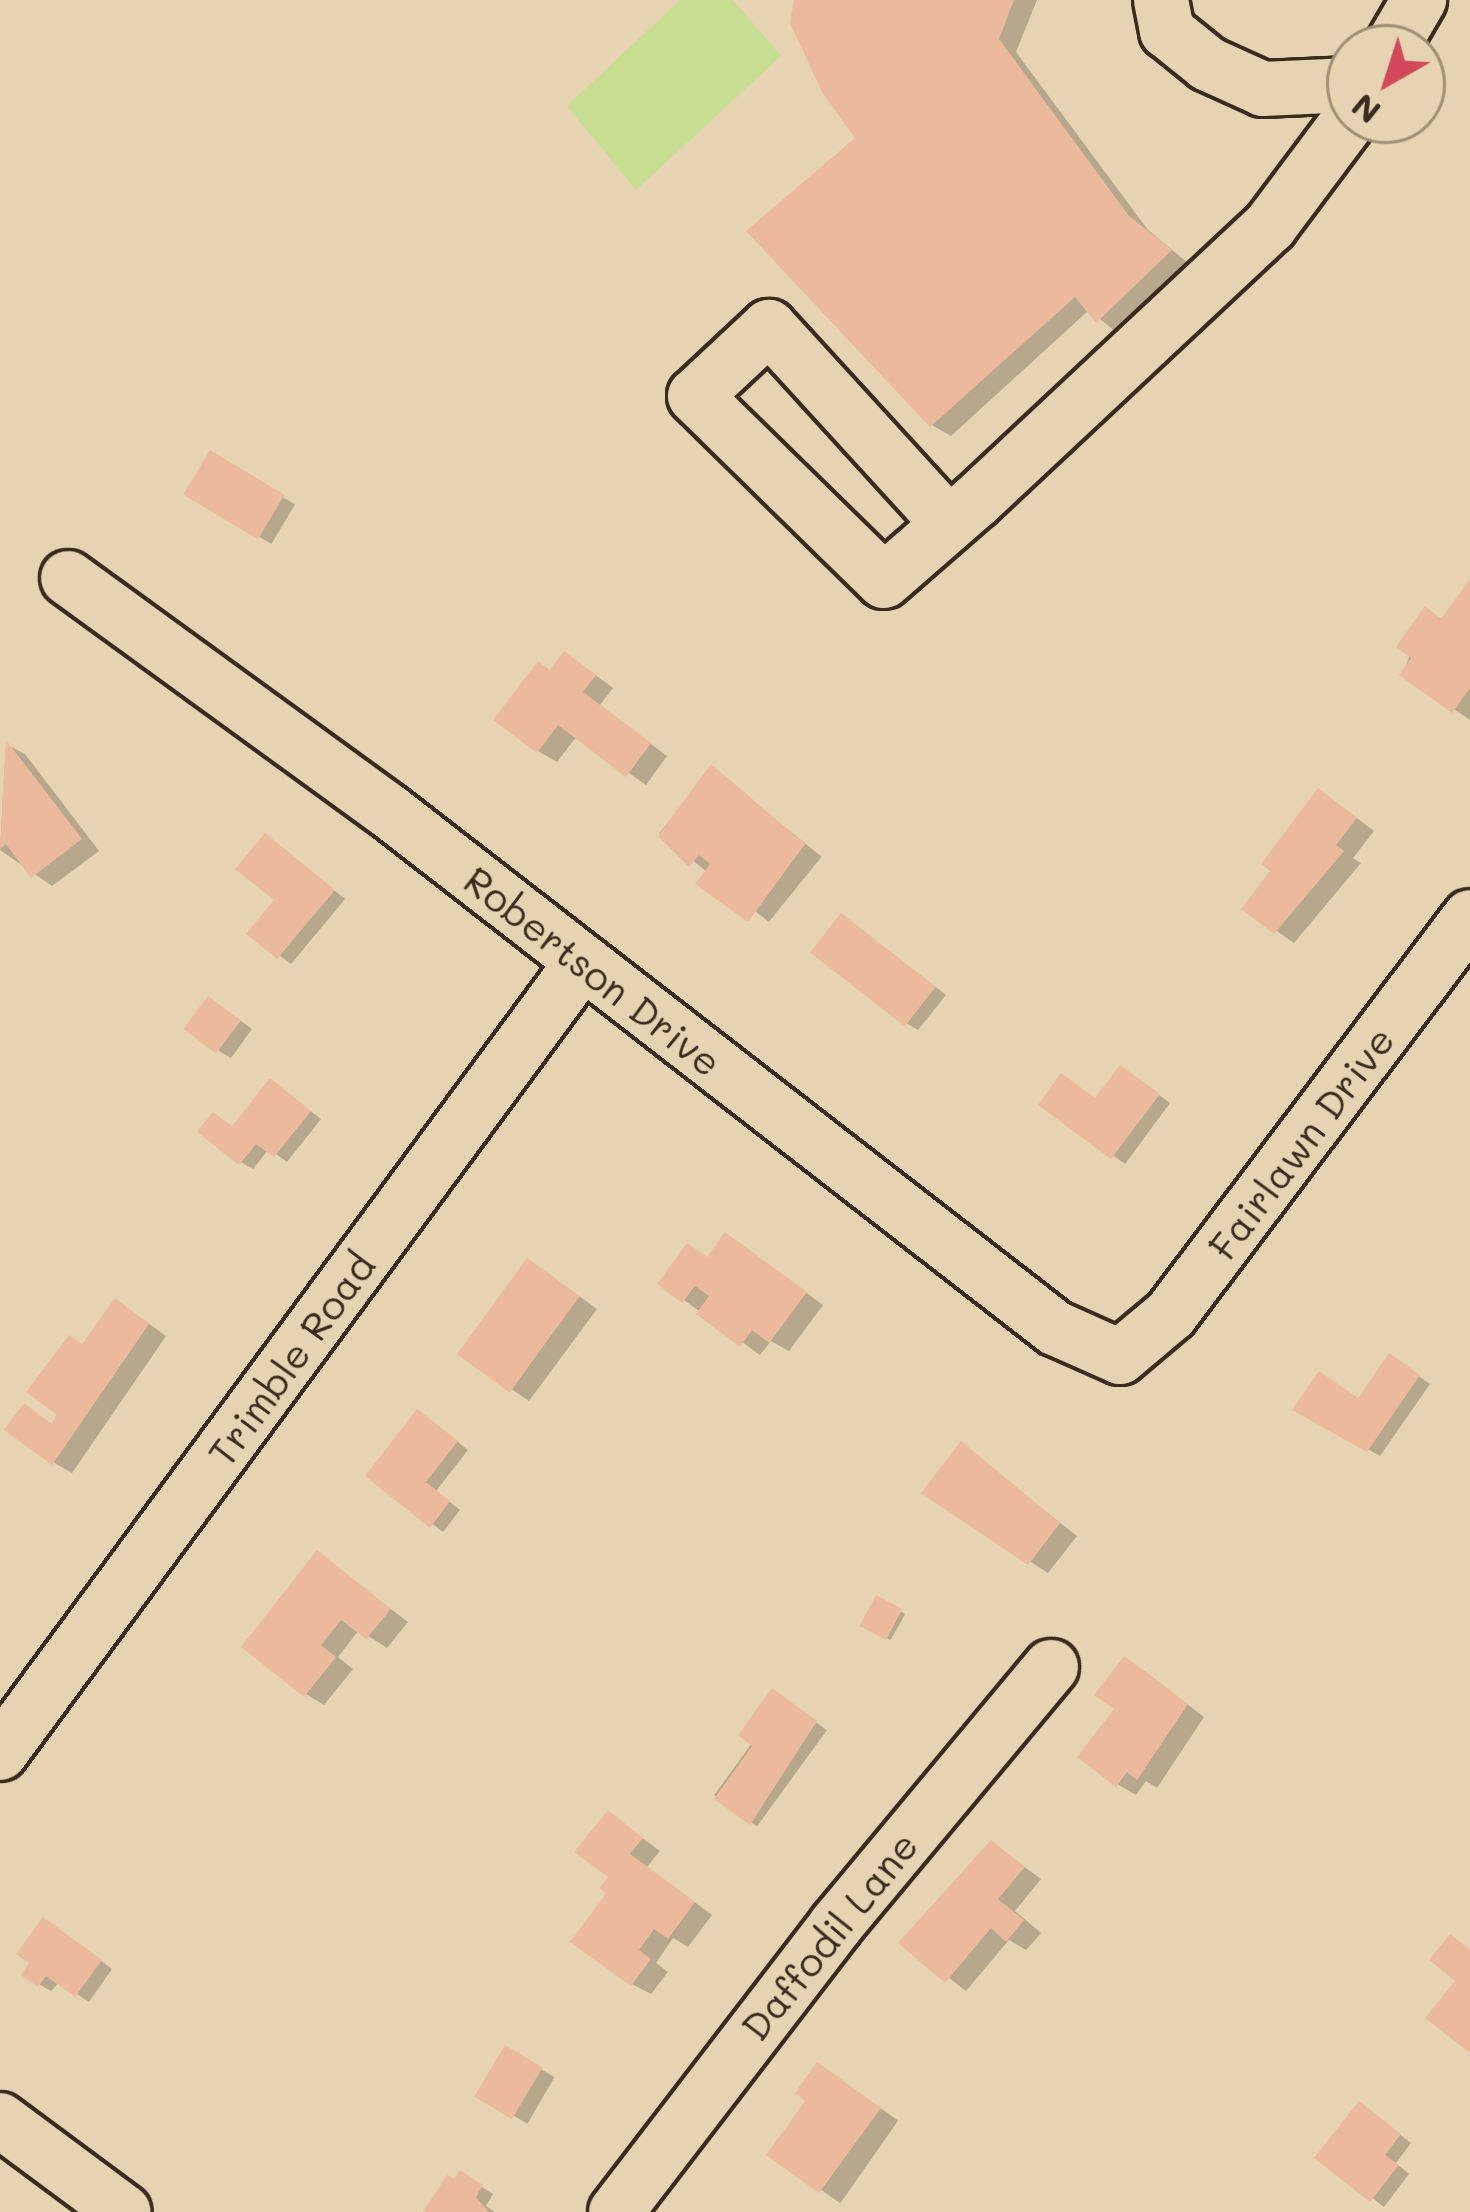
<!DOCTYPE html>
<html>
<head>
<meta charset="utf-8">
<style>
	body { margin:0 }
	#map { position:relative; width:1470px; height:2212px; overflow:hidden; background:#e5d3b1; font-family:Mali,sans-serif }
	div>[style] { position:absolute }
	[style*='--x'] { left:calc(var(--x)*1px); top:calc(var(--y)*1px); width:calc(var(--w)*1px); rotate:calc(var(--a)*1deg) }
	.green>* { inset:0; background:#c7dd92 }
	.shadow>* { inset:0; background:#0003; transform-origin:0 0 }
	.building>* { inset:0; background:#ebba9c; transform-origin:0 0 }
	.roads { filter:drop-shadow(3px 0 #3b2a1e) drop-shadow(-3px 0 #3b2a1e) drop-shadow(0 3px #3b2a1e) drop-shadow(0 -3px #3b2a1e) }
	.minor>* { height:54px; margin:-27px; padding:0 27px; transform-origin:27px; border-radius:27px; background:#e5d3b1 }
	span { translate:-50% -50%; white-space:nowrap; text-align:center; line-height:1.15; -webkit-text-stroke:10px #e5d3b1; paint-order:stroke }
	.street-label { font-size:39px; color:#3b2a1e }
	.north { position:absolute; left:1326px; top:24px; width:120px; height:120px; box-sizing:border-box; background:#e5d3b1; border:3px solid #a18f76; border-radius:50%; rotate:219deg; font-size:33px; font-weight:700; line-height:48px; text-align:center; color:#3b2a1e }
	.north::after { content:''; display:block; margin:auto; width:42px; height:54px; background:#d1495b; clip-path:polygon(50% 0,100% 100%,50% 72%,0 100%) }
</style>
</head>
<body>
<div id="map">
	<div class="green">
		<div style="clip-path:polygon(680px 0,733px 0,781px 56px,636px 190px,567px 106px)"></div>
	</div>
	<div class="shadow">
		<div style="clip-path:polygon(797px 0,1037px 0,1016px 52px,1148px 230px,1188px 263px,1116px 332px,1089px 310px,951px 436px,932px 425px,750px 231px,859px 138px)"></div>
		<div style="left:211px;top:454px;width:98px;height:46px;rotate:31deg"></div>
		<div style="clip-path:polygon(1470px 584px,1470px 720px,1403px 674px,1426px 610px,1444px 620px)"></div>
		<div style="clip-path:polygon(583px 666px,613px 688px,600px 705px,667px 756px,646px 785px,577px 736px,557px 762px,538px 751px,552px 673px)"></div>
		<div style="clip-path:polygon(6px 744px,25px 754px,99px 851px,52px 886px,0 850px)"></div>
		<div style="left:712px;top:768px;width:141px;height:84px;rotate:39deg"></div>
		<div style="clip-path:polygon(1337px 803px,1374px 831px,1353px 858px,1361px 863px,1294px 943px,1245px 909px)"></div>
		<div style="clip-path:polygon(278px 844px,345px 899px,291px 964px,250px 934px,278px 899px)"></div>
		<div style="clip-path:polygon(854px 924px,946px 995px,918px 1030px,906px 1023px)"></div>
		<div style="clip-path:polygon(220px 1006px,252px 1029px,231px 1058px,219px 1051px)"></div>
		<div style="clip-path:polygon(1132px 1075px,1170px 1103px,1125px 1164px,1042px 1105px,1097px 1101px)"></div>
		<div style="clip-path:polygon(282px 1089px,321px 1119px,287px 1162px,269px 1149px,253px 1169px,241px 1162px,234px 1128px)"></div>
		<div style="clip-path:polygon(744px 1247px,823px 1305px,789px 1351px,771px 1341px,760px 1355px,684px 1300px,709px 1259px)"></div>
		<div style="clip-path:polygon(546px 1272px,597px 1309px,529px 1401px,460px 1354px)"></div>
		<div style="clip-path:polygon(134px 1313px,166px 1336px,72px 1473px,53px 1462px,43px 1418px,53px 1425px,83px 1347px)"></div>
		<div style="clip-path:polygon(1401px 1364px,1430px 1384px,1380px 1456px,1296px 1409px,1359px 1401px)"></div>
		<div style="clip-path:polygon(430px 1420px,468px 1450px,436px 1491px,460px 1510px,443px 1532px,369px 1475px)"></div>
		<div style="clip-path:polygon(961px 1445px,1077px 1536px,1048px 1573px,925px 1493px)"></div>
		<div style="clip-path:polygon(318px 1554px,408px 1622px,387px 1648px,359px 1630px,338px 1657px,353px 1669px,324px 1705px,306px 1694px)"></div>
		<div style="left:878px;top:1599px;width:31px;height:30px;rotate:29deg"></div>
		<div style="clip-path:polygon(1143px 1670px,1204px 1717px,1157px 1788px,1146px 1781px,1136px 1795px,1117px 1784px)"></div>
		<div style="left:784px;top:1699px;width:53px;height:119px;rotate:36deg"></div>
		<div style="clip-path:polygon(609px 1814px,660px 1851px,647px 1867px,712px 1915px,688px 1947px,673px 1938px,656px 1963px,668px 1972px,651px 1994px,632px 1984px,610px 1893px)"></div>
		<div style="clip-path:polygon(992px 1843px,1041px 1879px,1015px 1911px,1041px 1933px,1026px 1950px,1009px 1940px,966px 1991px,902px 1942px)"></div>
		<div style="clip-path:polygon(56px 1928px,112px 1969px,89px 2002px,59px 1982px,51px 1991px,39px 1984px,33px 1963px)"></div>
		<div style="left:506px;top:2049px;width:56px;height:54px;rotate:30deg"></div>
		<div style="left:836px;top:2077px;width:76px;height:101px;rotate:35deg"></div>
		<div style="clip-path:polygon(1371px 2112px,1411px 2143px,1396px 2163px,1409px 2174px,1384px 2207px,1318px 2157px)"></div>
		<div style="clip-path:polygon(461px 2174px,493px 2194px,486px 2206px,495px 2212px,427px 2212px)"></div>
	</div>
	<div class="building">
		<div style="clip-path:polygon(794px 0,1014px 0,999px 39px,1129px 216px,1172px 250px,1096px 323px,1075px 297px,930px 427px,746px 231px,855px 138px,822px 92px,790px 23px)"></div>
		<div style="left:210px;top:450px;width:87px;height:52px;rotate:31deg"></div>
		<div style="clip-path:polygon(1470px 579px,1470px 688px,1452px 713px,1399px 675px,1411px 658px,1396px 647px,1425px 606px,1441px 619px)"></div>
		<div style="clip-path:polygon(564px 651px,596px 675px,583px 692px,651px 743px,626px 777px,558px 725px,537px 753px,493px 720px,538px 661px,550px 670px)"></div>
		<div style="clip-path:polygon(6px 740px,82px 839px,31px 878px,6px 844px,0 849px)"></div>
		<div style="clip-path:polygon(711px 764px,805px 844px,748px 922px,695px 884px,710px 864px,699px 855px,689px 867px,658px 836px)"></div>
		<div style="clip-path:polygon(1318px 788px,1357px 818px,1336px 845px,1344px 851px,1274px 934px,1241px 909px,1270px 871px,1261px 864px)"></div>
		<div style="clip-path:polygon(265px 833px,335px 890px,277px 959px,246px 934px,274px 900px,235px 869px)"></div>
		<div style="left:841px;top:913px;width:120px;height:50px;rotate:38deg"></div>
		<div style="left:208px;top:996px;width:41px;height:41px;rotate:37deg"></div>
		<div style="clip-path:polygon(1120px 1065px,1160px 1094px,1111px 1159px,1038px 1105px,1061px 1073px,1095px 1098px)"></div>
		<div style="clip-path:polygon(270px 1078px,311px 1111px,274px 1157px,256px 1144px,239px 1165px,197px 1132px,213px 1112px,232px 1126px)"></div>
		<div style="clip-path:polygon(725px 1232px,807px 1292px,769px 1343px,752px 1330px,740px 1347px,696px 1314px,709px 1296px,695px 1286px,682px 1303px,657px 1284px,687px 1243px,707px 1257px)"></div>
		<div style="left:527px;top:1258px;width:65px;height:119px;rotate:36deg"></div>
		<div style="clip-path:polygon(115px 1298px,149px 1324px,52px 1465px,4px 1430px,24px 1403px,51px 1424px,57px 1415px,26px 1392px,69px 1335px,82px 1344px)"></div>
		<div style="clip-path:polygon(1389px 1353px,1420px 1375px,1367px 1452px,1292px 1410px,1319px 1371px,1358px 1398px)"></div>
		<div style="clip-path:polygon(417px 1409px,458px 1441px,426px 1482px,450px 1501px,430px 1528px,365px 1476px)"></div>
		<div style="clip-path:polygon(961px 1441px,1060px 1523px,1028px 1565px,921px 1493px)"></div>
		<div style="clip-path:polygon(317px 1550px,391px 1609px,366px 1639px,341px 1620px,321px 1645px,336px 1657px,304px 1697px,241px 1647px)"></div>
		<div style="left:876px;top:1595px;width:30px;height:35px;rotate:28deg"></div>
		<div style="clip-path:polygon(1124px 1656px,1188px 1704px,1137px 1780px,1127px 1772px,1116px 1787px,1077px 1757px,1114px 1709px,1094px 1695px)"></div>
		<div style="clip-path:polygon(772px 1688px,817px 1721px,750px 1825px,714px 1799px,752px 1746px,738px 1735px)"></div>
		<div style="clip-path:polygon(608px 1810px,643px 1838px,630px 1854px,695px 1902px,668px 1939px,654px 1929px,639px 1950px,651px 1959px,631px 1986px,570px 1942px,606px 1894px,599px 1888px,608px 1877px,574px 1852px)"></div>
		<div style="clip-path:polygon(991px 1840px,1025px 1867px,998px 1899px,1024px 1920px,1006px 1942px,991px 1928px,945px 1983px,898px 1943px)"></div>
		<div style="clip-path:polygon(43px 1917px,102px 1960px,75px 1997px,46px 1976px,38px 1987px,21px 1975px,29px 1963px,16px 1954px)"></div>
		<div style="clip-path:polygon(1450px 1934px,1470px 1950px,1470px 2053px,1425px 2018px,1455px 1981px,1429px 1960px)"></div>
		<div style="left:505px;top:2045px;width:44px;height:60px;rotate:31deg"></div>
		<div style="clip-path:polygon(817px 2062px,881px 2108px,819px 2193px,766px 2155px,805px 2101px,795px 2093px)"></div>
		<div style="clip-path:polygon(1359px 2101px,1401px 2134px,1385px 2155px,1399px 2165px,1370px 2202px,1314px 2158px)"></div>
		<div style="clip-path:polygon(460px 2170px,483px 2185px,476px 2197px,489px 2212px,423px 2212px,447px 2175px,454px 2179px)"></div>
	</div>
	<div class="roads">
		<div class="minor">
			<div style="--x:1161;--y:0;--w:32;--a:79"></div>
			<div style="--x:1167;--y:31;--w:53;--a:38.8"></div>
			<div style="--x:1208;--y:64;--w:60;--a:24.4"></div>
			<div style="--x:1263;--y:89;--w:87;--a:-2.6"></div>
			<div style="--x:1391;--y:48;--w:56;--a:-59.7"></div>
			<div style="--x:949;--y:524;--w:267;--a:-132.4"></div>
			<div style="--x:769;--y:327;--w:101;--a:137"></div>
			<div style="--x:695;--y:396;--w:264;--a:44.4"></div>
			<div style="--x:884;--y:581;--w:122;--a:-41"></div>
			<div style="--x:976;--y:501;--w:403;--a:-43.1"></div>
			<div style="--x:1270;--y:226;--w:134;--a:-53.2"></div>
			<div style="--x:68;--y:578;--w:398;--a:36"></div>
			<div style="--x:390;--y:812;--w:842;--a:37.81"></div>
			<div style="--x:1055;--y:1328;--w:71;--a:24"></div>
			<div style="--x:1120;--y:1357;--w:67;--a:-40.1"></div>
			<div style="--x:1171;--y:1314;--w:497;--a:-53"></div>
			<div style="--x:0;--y:1753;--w:980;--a:-53.63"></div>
			<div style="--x:0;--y:2120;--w:154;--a:36.6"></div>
			<div style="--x:616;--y:2212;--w:362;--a:-52.5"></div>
			<div style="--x:836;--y:1925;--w:336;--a:-50.2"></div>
		</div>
	</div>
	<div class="street-label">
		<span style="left:593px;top:971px;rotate:38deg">Robertson Drive</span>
		<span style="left:1301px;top:1143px;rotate:-53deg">Fairlawn Drive</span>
		<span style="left:291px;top:1359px;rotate:-54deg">Trimble Road</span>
		<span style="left:829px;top:1936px;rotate:-51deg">Daffodil Lane</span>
	</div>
	<div class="north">N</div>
</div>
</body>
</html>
